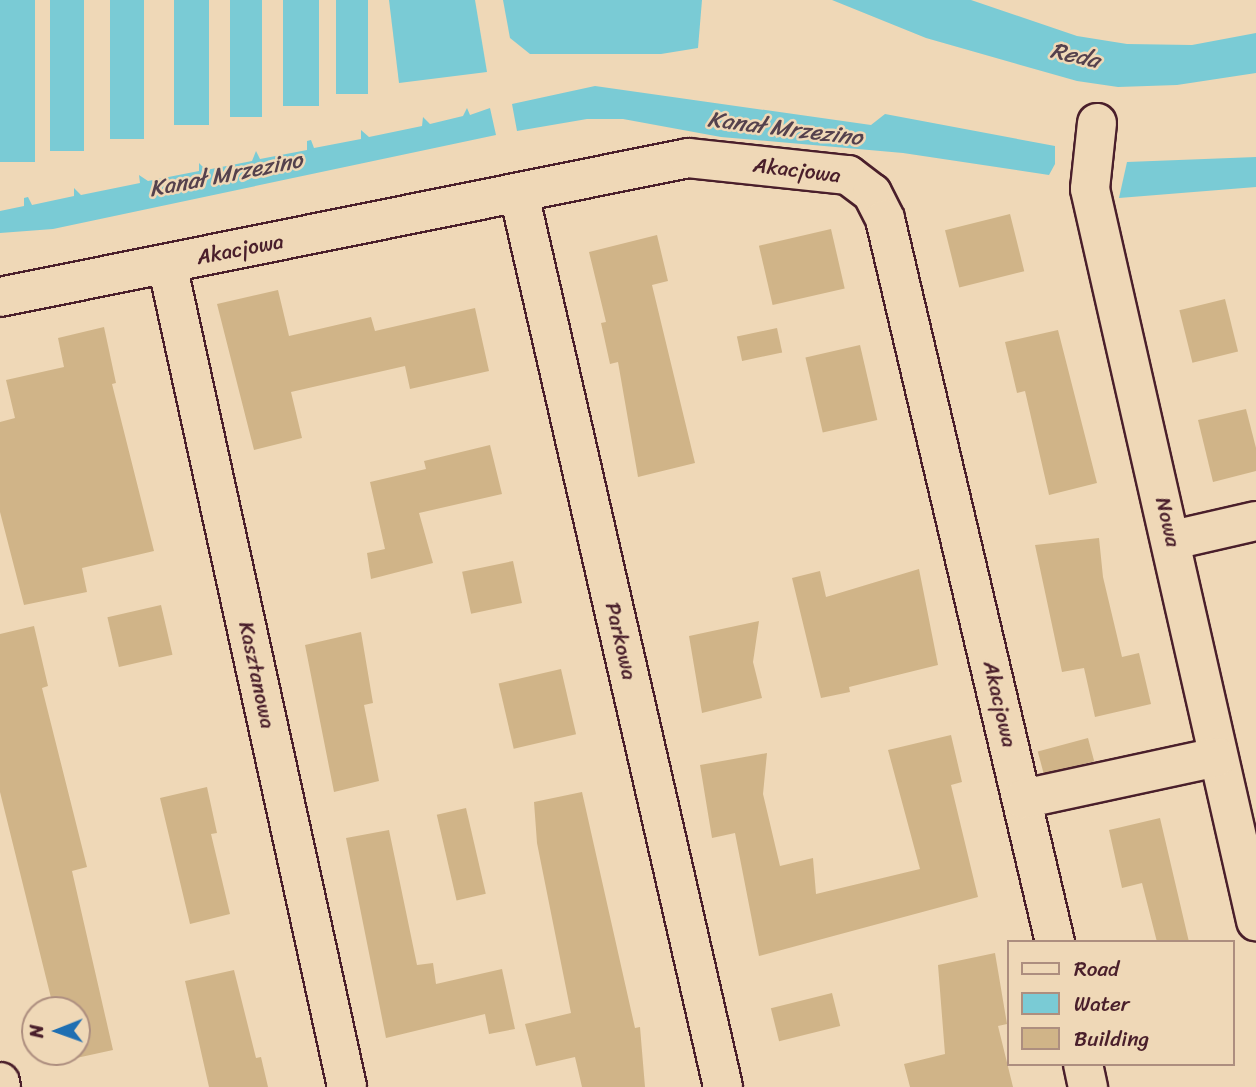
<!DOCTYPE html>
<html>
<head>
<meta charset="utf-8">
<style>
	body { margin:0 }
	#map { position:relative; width:1256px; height:1087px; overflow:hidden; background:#efd8b7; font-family:Sriracha,sans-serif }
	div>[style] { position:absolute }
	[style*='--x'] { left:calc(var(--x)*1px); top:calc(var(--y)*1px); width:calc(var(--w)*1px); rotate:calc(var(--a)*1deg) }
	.water>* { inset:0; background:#7acbd5; transform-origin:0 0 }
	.building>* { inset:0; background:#d0b488; transform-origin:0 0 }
	.roads { filter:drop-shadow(2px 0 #4a1f2b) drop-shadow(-2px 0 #4a1f2b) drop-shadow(0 2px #4a1f2b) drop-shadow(0 -2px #4a1f2b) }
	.minor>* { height:38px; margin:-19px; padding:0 19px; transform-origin:19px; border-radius:19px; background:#efd8b7 }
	span { translate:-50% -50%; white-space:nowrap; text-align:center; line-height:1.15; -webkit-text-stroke:5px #efd8b7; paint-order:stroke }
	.street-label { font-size:21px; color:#4a1f2b }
	.water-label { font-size:23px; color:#54414d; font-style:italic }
	.legend { position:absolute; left:1007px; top:940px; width:228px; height:126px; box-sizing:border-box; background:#efd8b7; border:2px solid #ad8e7f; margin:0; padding:9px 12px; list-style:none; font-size:21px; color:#4a1f2b }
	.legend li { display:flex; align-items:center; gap:14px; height:35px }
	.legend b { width:35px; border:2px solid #ad8e7f }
	.north { position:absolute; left:21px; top:996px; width:70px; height:70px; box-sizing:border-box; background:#efd8b7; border:2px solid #ad8e7f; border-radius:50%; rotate:269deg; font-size:19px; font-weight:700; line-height:28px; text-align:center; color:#4a1f2b }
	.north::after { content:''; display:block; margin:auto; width:24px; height:32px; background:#1f6fb2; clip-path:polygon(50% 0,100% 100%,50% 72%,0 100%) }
</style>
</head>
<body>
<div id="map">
	<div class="water">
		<div style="left:0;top:0;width:35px;height:162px"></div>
		<div style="left:50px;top:0;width:34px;height:151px"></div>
		<div style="left:110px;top:0;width:34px;height:139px"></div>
		<div style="left:174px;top:0;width:35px;height:125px"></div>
		<div style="left:230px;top:0;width:32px;height:117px"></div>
		<div style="left:283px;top:0;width:36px;height:106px"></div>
		<div style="left:336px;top:0;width:32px;height:94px"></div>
		<div style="clip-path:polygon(389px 0,475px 0,487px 72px,399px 83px)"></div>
		<div style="clip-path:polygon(503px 0,702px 0,698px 48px,661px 54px,530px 54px,510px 38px)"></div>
		<div style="clip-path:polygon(832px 0,971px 0,1077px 36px,1127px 44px,1192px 45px,1256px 33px,1256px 73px,1177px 85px,1118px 87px,1077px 81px,926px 38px)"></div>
		<div style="clip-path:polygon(595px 86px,871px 125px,885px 114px,1055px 146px,1055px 164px,1049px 175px,903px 153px,721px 137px,623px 119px,587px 119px,517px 131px,512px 104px)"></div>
		<div style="clip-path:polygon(467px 108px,470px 115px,490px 108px,496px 135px,53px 229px,0 233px,0 211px,24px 206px,24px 198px,28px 197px,32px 205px,74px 196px,74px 188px,81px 195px,140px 183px,139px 175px,148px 181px,199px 171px,199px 163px,206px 170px,252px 161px,256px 151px,260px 159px,307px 150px,307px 141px,311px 140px,314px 148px,361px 139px,361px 130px,369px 137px,422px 126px,423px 117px,430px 124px,463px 116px)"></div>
		<div style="clip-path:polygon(1256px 157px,1256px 187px,1119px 198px,1127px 162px)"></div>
	</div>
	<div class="building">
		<div style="left:1010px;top:214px;width:59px;height:67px;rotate:76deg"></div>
		<div style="left:831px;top:229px;width:61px;height:74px;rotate:77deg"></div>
		<div style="clip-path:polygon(657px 235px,668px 281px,652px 285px,695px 463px,638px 477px,618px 362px,610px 364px,601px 323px,606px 322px,589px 252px)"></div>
		<div style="clip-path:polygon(278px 290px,289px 336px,371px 317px,375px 331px,475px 308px,489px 371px,410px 389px,405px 366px,291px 392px,302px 438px,254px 450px,217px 304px)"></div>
		<div style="left:1225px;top:299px;width:54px;height:47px;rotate:76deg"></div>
		<div style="clip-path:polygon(104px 327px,116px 383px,112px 384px,154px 551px,82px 568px,87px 592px,24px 605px,0 512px,0 422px,15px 418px,6px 380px,64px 367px,58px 338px)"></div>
		<div style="left:777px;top:328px;width:25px;height:41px;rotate:78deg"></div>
		<div style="clip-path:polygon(1058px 330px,1097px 483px,1049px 495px,1025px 391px,1017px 393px,1005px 342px)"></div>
		<div style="left:860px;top:345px;width:77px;height:56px;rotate:77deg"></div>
		<div style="clip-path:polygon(1246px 409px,1256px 448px,1256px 471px,1213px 482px,1198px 420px)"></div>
		<div style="clip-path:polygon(490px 445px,502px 494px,419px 513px,433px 563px,371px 579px,367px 553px,385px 549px,370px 482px,426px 469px,424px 461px)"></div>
		<div style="clip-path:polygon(1099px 538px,1103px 577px,1122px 657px,1139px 653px,1151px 704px,1095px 717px,1084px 668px,1062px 672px,1035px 545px)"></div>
		<div style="left:513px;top:561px;width:43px;height:52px;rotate:78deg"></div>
		<div style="clip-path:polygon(919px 569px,938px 665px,849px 687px,850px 692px,821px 698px,792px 578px,820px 571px,826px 597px)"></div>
		<div style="left:161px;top:605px;width:51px;height:55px;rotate:77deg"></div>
		<div style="clip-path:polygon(759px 621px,753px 662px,762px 698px,702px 713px,689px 636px)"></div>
		<div style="clip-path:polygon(34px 626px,48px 686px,42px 688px,87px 867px,72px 871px,113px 1050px,58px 1062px,56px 1052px,77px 1052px,77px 1010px,54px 1010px,0 792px,0 634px)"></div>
		<div style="clip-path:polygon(361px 632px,373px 703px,364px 705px,379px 781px,334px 792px,305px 645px)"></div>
		<div style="left:561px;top:669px;width:67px;height:64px;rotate:77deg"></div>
		<div style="clip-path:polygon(951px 735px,962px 782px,951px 785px,978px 897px,759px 956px,735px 833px,712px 838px,700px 765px,767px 753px,763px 794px,780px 866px,813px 858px,816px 894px,920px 869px,888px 750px)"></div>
		<div style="left:1088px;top:738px;width:24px;height:52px;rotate:75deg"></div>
		<div style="clip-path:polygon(207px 787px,217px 833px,211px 834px,230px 914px,190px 924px,160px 798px)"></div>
		<div style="clip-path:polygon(582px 792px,635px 1028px,640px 1027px,645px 1087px,582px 1087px,575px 1057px,536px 1066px,525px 1024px,571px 1013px,537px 843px,534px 802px)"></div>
		<div style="left:466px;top:808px;width:88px;height:30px;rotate:77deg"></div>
		<div style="clip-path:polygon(1160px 818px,1189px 942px,1157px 942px,1142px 883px,1122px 888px,1109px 830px)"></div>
		<div style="clip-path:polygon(389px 830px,417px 965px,433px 963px,436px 984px,502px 969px,515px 1029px,489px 1034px,485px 1014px,386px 1038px,346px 838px)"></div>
		<div style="clip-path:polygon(995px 953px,1007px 1024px,998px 1026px,1013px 1087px,910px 1087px,904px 1064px,945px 1054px,938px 965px)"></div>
		<div style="clip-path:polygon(234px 970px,256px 1058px,261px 1057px,268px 1087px,209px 1087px,185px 981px)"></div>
		<div style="left:832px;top:993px;width:34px;height:63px;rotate:76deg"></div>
	</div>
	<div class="roads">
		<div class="minor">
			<div style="--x:1097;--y:123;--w:66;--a:96.1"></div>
			<div style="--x:1090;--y:189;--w:751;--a:77.22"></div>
			<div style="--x:519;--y:194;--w:916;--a:77.13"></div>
			<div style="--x:167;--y:264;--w:842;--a:77.66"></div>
			<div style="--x:0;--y:297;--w:702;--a:-11.42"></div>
			<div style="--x:688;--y:158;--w:161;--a:6.1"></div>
			<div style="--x:848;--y:175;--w:30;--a:37"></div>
			<div style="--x:872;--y:193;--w:29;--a:63"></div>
			<div style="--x:885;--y:219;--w:743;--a:76.77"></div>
			<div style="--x:1173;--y:540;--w:85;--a:-12.9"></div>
			<div style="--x:1023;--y:799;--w:198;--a:-12.2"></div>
			<div style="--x:1083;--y:1064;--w:24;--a:78"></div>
			<div style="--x:0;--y:1082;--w:5;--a:79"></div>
		</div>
	</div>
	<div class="street-label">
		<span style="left:797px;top:170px;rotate:7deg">Akacjowa</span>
		<span style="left:240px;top:249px;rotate:-11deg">Akacjowa</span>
		<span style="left:1168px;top:522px;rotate:77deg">Nowa</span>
		<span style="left:621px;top:641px;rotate:77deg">Parkowa</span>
		<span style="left:257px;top:675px;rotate:78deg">Kasztanowa</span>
		<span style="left:1000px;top:704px;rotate:77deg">Akacjowa</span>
	</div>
	<div class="water-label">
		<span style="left:1075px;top:56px;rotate:13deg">Reda</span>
		<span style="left:785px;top:129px;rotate:7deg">Kanał Mrzezino</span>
		<span style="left:226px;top:175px;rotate:-11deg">Kanał Mrzezino</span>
	</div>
	<ul class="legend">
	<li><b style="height:9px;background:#efd8b7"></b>Road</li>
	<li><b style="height:19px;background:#7acbd5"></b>Water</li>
	<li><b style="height:19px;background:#d0b488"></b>Building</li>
	</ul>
	<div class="north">N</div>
</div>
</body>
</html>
